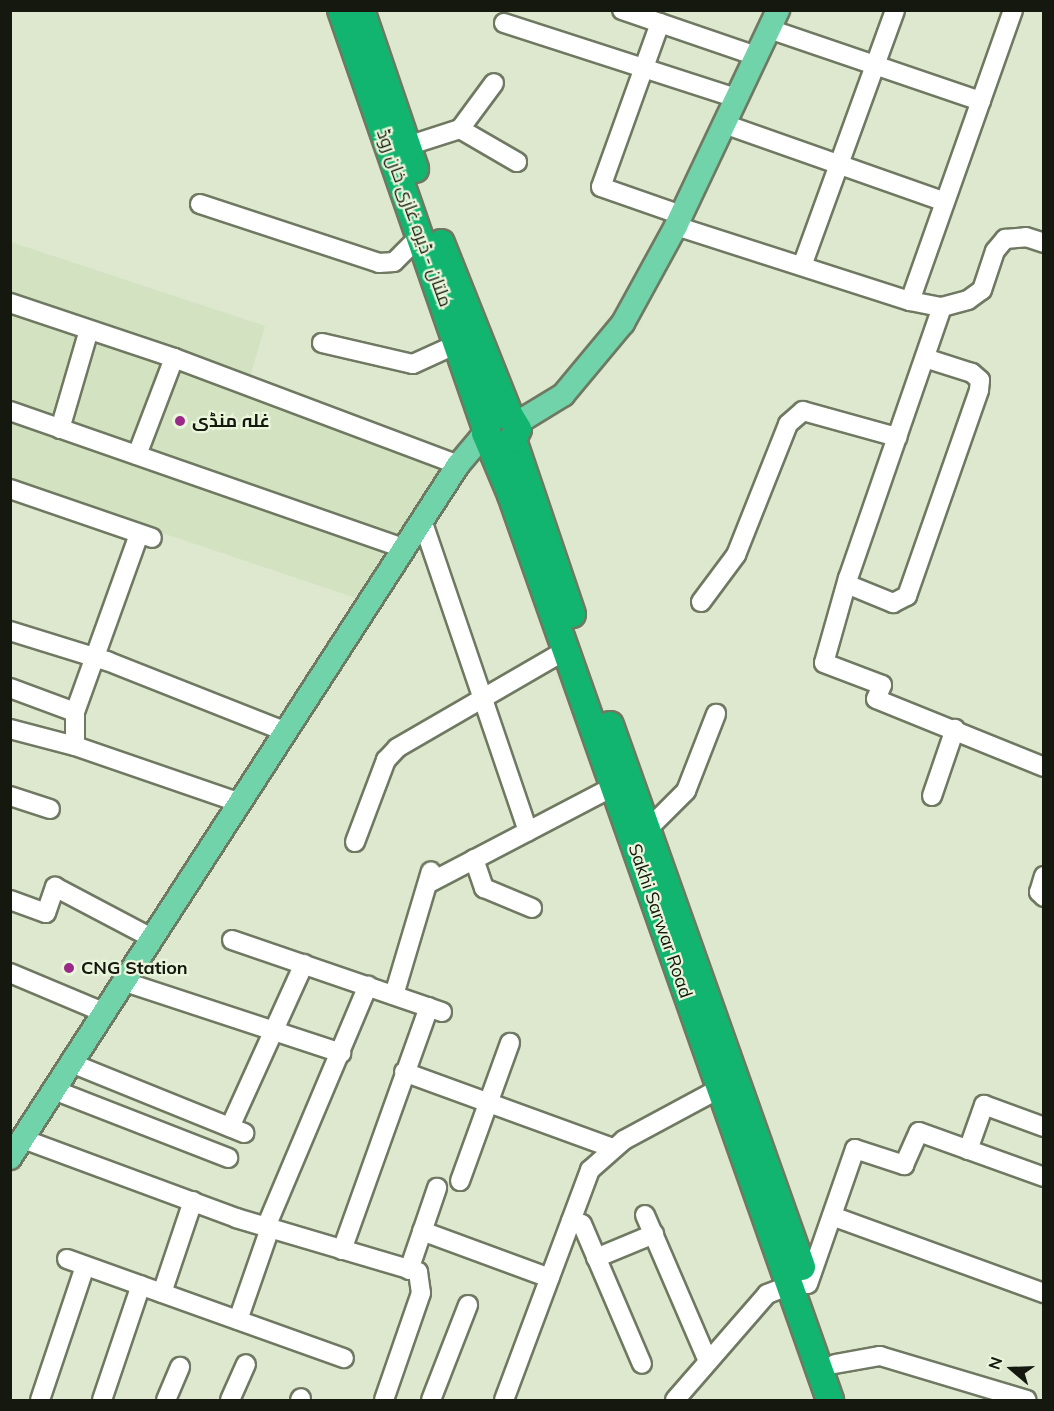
<!DOCTYPE html>
<html>
<head>
<meta charset="utf-8">
<style>
	body { margin:0 }
	#map { position:relative; width:1054px; height:1411px; overflow:hidden; background:#dde8ce; font-family:Mulish,Cairo,sans-serif }
	div>[style] { position:absolute }
	[style*='--x'] { left:calc(var(--x)*1px); top:calc(var(--y)*1px); width:calc(var(--w)*1px); rotate:calc(var(--a)*1deg) }
	.built>* { inset:0; background:#d3e2c0 }
	.roads { filter:drop-shadow(2px 0 #6f7962) drop-shadow(-2px 0 #6f7962) drop-shadow(0 2px #6f7962) drop-shadow(0 -2px #6f7962) }
	.minor>* { height:18px; margin:-9px; padding:0 9px; transform-origin:9px; border-radius:9px; background:#fff }
	.major>* { height:22px; margin:-11px; padding:0 11px; transform-origin:11px; border-radius:11px; background:#71d3a9 }
	.highway>* { height:26px; margin:-13px; padding:0 13px; transform-origin:13px; border-radius:13px; background:#12b56f }
	.dots>* { width:16px; height:16px; translate:-50% -50%; box-sizing:border-box; border:3px solid #eaf6db; border-radius:50% }
	span { translate:-50% -50%; white-space:nowrap; text-align:center; line-height:1.15; -webkit-text-stroke:4.5px #eaf6db; paint-order:stroke }
	.street-label { font-size:18px; color:#14180e }
	.poi-label { font-size:18px; color:#14180e; font-weight:700 }
	.left { translate:0 -50%; text-align:left }
	.frame { position:absolute; inset:0; border:12px solid #14180e; pointer-events:none }
	.north { position:absolute; left:982px; top:1339px; width:60px; height:60px; -webkit-text-stroke:4px #eaf6db; paint-order:stroke; rotate:289deg; font-size:16px; font-weight:700; line-height:24px; text-align:center; color:#14180e }
	.north::after { content:''; display:block; margin:auto; width:21px; height:27px; background:#14180e; clip-path:polygon(50% 0,100% 100%,50% 72%,0 100%) }
</style>
</head>
<body>
<div id="map">
	<div class="built">
		<div style="clip-path:polygon(11px 242px,265px 326px,248px 383px,453px 458px,356px 598px,11px 482px)"></div>
	</div>
	<div class="roads">
		<div class="minor">
			<div style="--x:622;--y:10;--w:142;--a:18.9"></div>
			<div style="--x:504;--y:23;--w:244;--a:17.9"></div>
			<div style="--x:660;--y:23;--w:174;--a:109.8"></div>
			<div style="--x:601;--y:187;--w:85;--a:19.3"></div>
			<div style="--x:769;--y:29;--w:224;--a:18.8"></div>
			<div style="--x:724;--y:124;--w:234;--a:19.4"></div>
			<div style="--x:460;--y:129;--w:66;--a:30.1"></div>
			<div style="--x:407;--y:146;--w:56;--a:-17.8"></div>
			<div style="--x:460;--y:129;--w:57;--a:-53.5"></div>
			<div style="--x:200;--y:204;--w:188;--a:18.2"></div>
			<div style="--x:379;--y:263;--w:15;--a:-4"></div>
			<div style="--x:394;--y:262;--w:38;--a:-45"></div>
			<div style="--x:676;--y:226;--w:246;--a:17.8"></div>
			<div style="--x:910;--y:301;--w:33;--a:11"></div>
			<div style="--x:942;--y:307;--w:27;--a:-15"></div>
			<div style="--x:968;--y:300;--w:17;--a:-36"></div>
			<div style="--x:982;--y:290;--w:41;--a:-71.6"></div>
			<div style="--x:995;--y:251;--w:16;--a:-50"></div>
			<div style="--x:1005;--y:239;--w:21;--a:-5"></div>
			<div style="--x:1026;--y:237;--w:19;--a:18"></div>
			<div style="--x:802;--y:266;--w:272;--a:-70"></div>
			<div style="--x:910;--y:301;--w:309;--a:-70.5"></div>
			<div style="--x:10;--y:303;--w:173;--a:18.5"></div>
			<div style="--x:174;--y:358;--w:303;--a:20.6"></div>
			<div style="--x:942;--y:307;--w:287;--a:109.1"></div>
			<div style="--x:848;--y:578;--w:88;--a:105.8"></div>
			<div style="--x:824;--y:663;--w:62;--a:20.8"></div>
			<div style="--x:882;--y:685;--w:15;--a:113"></div>
			<div style="--x:876;--y:699;--w:181;--a:22"></div>
			<div style="--x:322;--y:343;--w:93;--a:13"></div>
			<div style="--x:413;--y:364;--w:51;--a:-24.5"></div>
			<div style="--x:10;--y:411;--w:417;--a:19.2"></div>
			<div style="--x:60;--y:429;--w:103;--a:-73.7"></div>
			<div style="--x:137;--y:455;--w:104;--a:-69.1"></div>
			<div style="--x:10;--y:489;--w:150;--a:19"></div>
			<div style="--x:422;--y:520;--w:329;--a:71.2"></div>
			<div style="--x:849;--y:585;--w:48;--a:22.2"></div>
			<div style="--x:893;--y:603;--w:16;--a:-27"></div>
			<div style="--x:907;--y:596;--w:218;--a:-70.7"></div>
			<div style="--x:979;--y:390;--w:10;--a:-84"></div>
			<div style="--x:980;--y:380;--w:11;--a:-139"></div>
			<div style="--x:972;--y:373;--w:49;--a:-162.3"></div>
			<div style="--x:701;--y:602;--w:59;--a:-53.3"></div>
			<div style="--x:736;--y:555;--w:141;--a:-68.3"></div>
			<div style="--x:788;--y:424;--w:20;--a:-41"></div>
			<div style="--x:803;--y:411;--w:98;--a:15.5"></div>
			<div style="--x:10;--y:631;--w:102;--a:17.2"></div>
			<div style="--x:107;--y:661;--w:190;--a:21.6"></div>
			<div style="--x:10;--y:688;--w:69;--a:20.3"></div>
			<div style="--x:10;--y:729;--w:67;--a:14.7"></div>
			<div style="--x:75;--y:746;--w:172;--a:19"></div>
			<div style="--x:75;--y:746;--w:34;--a:-90"></div>
			<div style="--x:75;--y:712;--w:189;--a:-70.2"></div>
			<div style="--x:10;--y:796;--w:42;--a:18"></div>
			<div style="--x:932;--y:796;--w:71;--a:-71.1"></div>
			<div style="--x:648;--y:829;--w:54;--a:-45"></div>
			<div style="--x:686;--y:791;--w:83;--a:-68.7"></div>
			<div style="--x:355;--y:842;--w:88;--a:-69.3"></div>
			<div style="--x:386;--y:760;--w:16;--a:-47"></div>
			<div style="--x:397;--y:748;--w:195;--a:-30.1"></div>
			<div style="--x:474;--y:859;--w:31;--a:71"></div>
			<div style="--x:484;--y:888;--w:52;--a:22.6"></div>
			<div style="--x:1044;--y:876;--w:17;--a:107"></div>
			<div style="--x:1039;--y:892;--w:7;--a:45"></div>
			<div style="--x:431;--y:882;--w:205;--a:-27.6"></div>
			<div style="--x:10;--y:900;--w:38;--a:20"></div>
			<div style="--x:46;--y:913;--w:28;--a:-71"></div>
			<div style="--x:55;--y:887;--w:107;--a:27.8"></div>
			<div style="--x:232;--y:940;--w:222;--a:18.9"></div>
			<div style="--x:10;--y:973;--w:101;--a:22.8"></div>
			<div style="--x:122;--y:981;--w:231;--a:18.2"></div>
			<div style="--x:394;--y:995;--w:129;--a:-73.4"></div>
			<div style="--x:71;--y:1063;--w:187;--a:22"></div>
			<div style="--x:404;--y:1072;--w:222;--a:20"></div>
			<div style="--x:54;--y:1090;--w:187;--a:21.3"></div>
			<div style="--x:230;--y:1127;--w:179;--a:-65.6"></div>
			<div style="--x:23;--y:1139;--w:227;--a:20.3"></div>
			<div style="--x:236;--y:1218;--w:190;--a:16.5"></div>
			<div style="--x:418;--y:1272;--w:21;--a:82"></div>
			<div style="--x:421;--y:1293;--w:113;--a:109.1"></div>
			<div style="--x:968;--y:1150;--w:48;--a:-70.4"></div>
			<div style="--x:984;--y:1105;--w:64;--a:20.1"></div>
			<div style="--x:460;--y:1181;--w:147;--a:-70.1"></div>
			<div style="--x:645;--y:1215;--w:159;--a:66.7"></div>
			<div style="--x:832;--y:1216;--w:226;--a:20"></div>
			<div style="--x:571;--y:1221;--w:11;--a:15"></div>
			<div style="--x:582;--y:1224;--w:152;--a:66.8"></div>
			<div style="--x:266;--y:1227;--w:262;--a:-67.1"></div>
			<div style="--x:422;--y:1231;--w:136;--a:20.2"></div>
			<div style="--x:342;--y:1250;--w:258;--a:-70.3"></div>
			<div style="--x:596;--y:1258;--w:63;--a:-22.5"></div>
			<div style="--x:67;--y:1259;--w:294;--a:19.7"></div>
			<div style="--x:409;--y:1270;--w:87;--a:-71.1"></div>
			<div style="--x:808;--y:1284;--w:143;--a:-70.8"></div>
			<div style="--x:855;--y:1149;--w:52;--a:18.1"></div>
			<div style="--x:904;--y:1165;--w:36;--a:-66"></div>
			<div style="--x:919;--y:1132;--w:133;--a:19.8"></div>
			<div style="--x:162;--y:1293;--w:97;--a:-71.4"></div>
			<div style="--x:238;--y:1320;--w:97;--a:-70.8"></div>
			<div style="--x:835;--y:1364;--w:46;--a:-10.1"></div>
			<div style="--x:880;--y:1356;--w:153;--a:16.7"></div>
			<div style="--x:40;--y:1400;--w:141;--a:-71.4"></div>
			<div style="--x:102;--y:1400;--w:121;--a:-71.3"></div>
			<div style="--x:166;--y:1400;--w:36;--a:-67"></div>
			<div style="--x:230;--y:1400;--w:39;--a:-66"></div>
			<div style="--x:300;--y:1400;--w:2;--a:-63"></div>
			<div style="--x:431;--y:1400;--w:102;--a:-68.7"></div>
			<div style="--x:504;--y:1400;--w:246;--a:-69.5"></div>
			<div style="--x:590;--y:1170;--w:45;--a:-41.4"></div>
			<div style="--x:624;--y:1140;--w:106;--a:-28.3"></div>
			<div style="--x:675;--y:1400;--w:140;--a:-49"></div>
			<div style="--x:767;--y:1294;--w:25;--a:-21"></div>
		</div>
		<div class="major">
			<div style="--x:517;--y:423;--w:54;--a:-31.3"></div>
			<div style="--x:563;--y:395;--w:94;--a:-50.2"></div>
			<div style="--x:623;--y:323;--w:111;--a:-61.3"></div>
			<div style="--x:676;--y:226;--w:239;--a:-64.7"></div>
			<div style="--x:10;--y:1158;--w:825;--a:-57.12"></div>
			<div style="--x:458;--y:465;--w:42;--a:-49.8"></div>
		</div>
		<div class="highway">
			<div style="--x:341;--y:10;--w:440;--a:70.9"></div>
			<div style="--x:361;--y:10;--w:168;--a:71.2"></div>
			<div style="--x:441;--y:243;--w:184;--a:68.3"></div>
			<div style="--x:513;--y:440;--w:184;--a:71.3"></div>
			<div style="--x:490;--y:441;--w:13;--a:18"></div>
			<div style="--x:502;--y:445;--w:12;--a:-24"></div>
			<div style="--x:513;--y:440;--w:12;--a:-66"></div>
			<div style="--x:518;--y:429;--w:17;--a:-121"></div>
			<div style="--x:509;--y:414;--w:18;--a:177"></div>
			<div style="--x:491;--y:415;--w:19;--a:108"></div>
			<div style="--x:485;--y:433;--w:67;--a:67.2"></div>
			<div style="--x:511;--y:495;--w:960;--a:70.58"></div>
			<div style="--x:610;--y:725;--w:575;--a:70.49"></div>
		</div>
	</div>
	<div class="dots">
		<div style="left:180px;top:421px;background:#9a2a88"></div>
		<div style="left:69px;top:968px;background:#9a2a88"></div>
	</div>
	<div class="street-label">
		<span style="left:414px;top:218px;rotate:70deg">ملتان - ڈیرہ غازی خان روڈ</span>
		<span style="left:660px;top:921px;rotate:71deg">Sakhi Sarwar Road</span>
	</div>
	<div class="poi-label">
		<span class="left" style="left:192px;top:421px">غلہ منڈی</span>
		<span class="left" style="left:81px;top:968px">CNG Station</span>
	</div>
	<div class="frame"></div>
	<div class="north">N</div>
</div>
</body>
</html>
